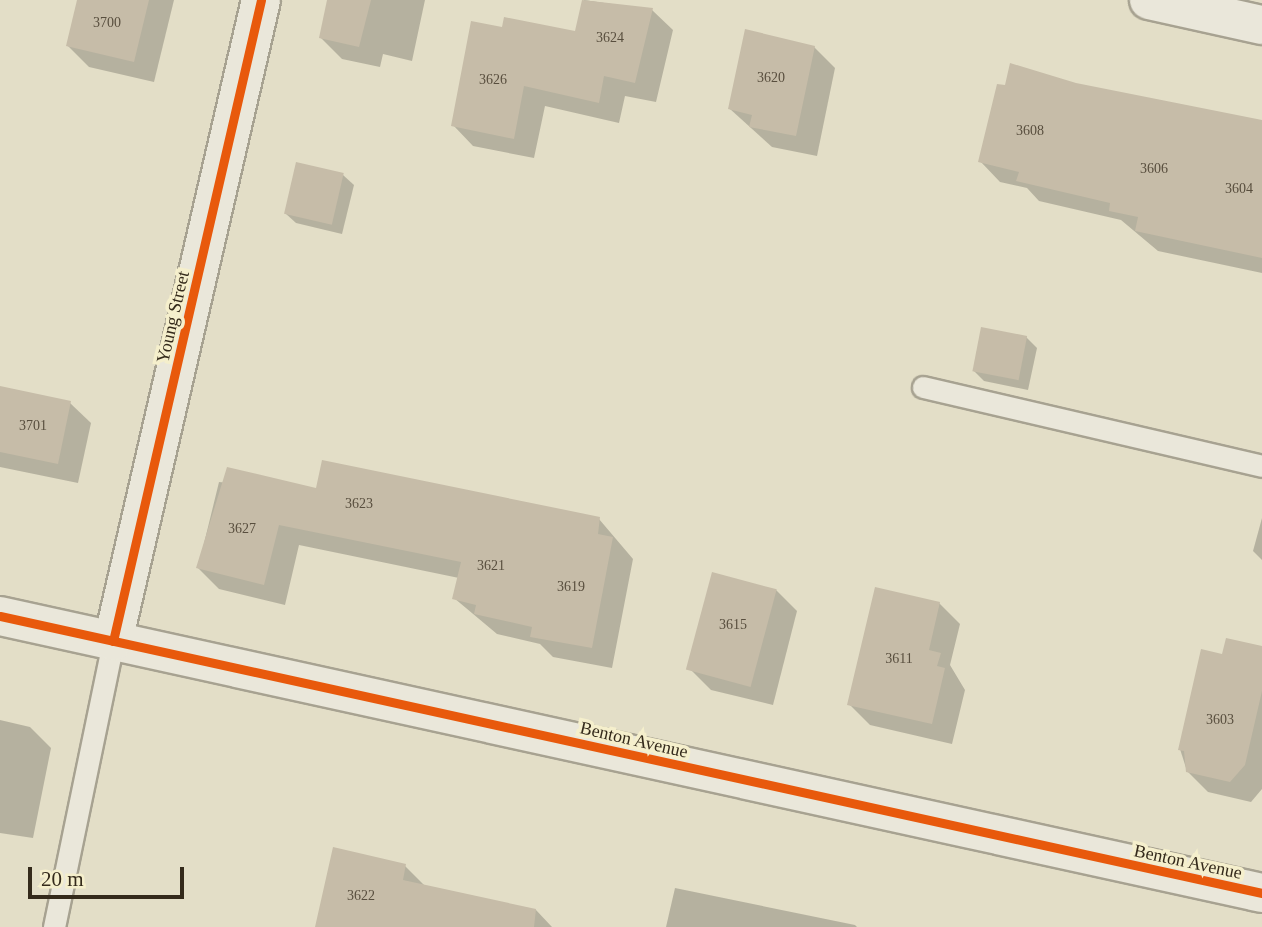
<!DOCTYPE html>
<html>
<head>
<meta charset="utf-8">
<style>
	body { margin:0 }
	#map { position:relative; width:1262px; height:927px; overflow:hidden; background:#e3dec7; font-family:Georgia,serif }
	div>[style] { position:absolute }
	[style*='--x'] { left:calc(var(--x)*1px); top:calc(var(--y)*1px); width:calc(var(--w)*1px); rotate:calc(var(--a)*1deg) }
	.shadow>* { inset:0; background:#0003 }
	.building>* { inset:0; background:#c6bca8; transform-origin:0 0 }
	.roads { filter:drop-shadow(2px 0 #a7a291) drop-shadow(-2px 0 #a7a291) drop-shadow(0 2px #a7a291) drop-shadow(0 -2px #a7a291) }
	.lane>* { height:21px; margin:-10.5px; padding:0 10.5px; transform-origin:10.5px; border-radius:10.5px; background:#eae7da }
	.street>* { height:38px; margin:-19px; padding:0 19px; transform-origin:19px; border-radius:19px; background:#eae7da }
	.cycleway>* { height:9px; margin:-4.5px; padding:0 4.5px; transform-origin:4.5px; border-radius:4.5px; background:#e8590c }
	span { translate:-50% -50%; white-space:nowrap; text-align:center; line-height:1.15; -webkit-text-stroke:7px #f5efcc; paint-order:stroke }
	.number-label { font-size:14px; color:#584e3e }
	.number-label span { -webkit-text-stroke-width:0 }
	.street-label { font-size:18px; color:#342a1b }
	.scale { position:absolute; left:28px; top:867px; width:156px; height:32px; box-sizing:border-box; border:4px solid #342a1b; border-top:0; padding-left:9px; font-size:21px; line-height:24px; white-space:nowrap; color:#342a1b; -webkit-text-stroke:5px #f5efcc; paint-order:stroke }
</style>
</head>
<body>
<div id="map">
	<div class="shadow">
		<div style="clip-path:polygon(78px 0,174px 0,154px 82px,89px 67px,68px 46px)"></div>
		<div style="clip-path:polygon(329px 0,425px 0,412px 61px,383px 54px,380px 67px,342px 59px,321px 38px)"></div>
		<div style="clip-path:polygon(584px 0,652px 10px,673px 30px,656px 102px,625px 96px,619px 123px,545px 106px,534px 158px,473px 146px,453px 125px,504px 30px,576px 33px)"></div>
		<div style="clip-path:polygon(814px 47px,835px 68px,817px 156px,772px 147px,730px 109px)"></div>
		<div style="clip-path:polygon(1076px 85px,1262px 122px,1262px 273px,1158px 251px,1121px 220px,1039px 201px,1027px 188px,1000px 182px,980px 161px)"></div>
		<div style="clip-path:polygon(343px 175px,354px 185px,342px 234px,296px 223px,285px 213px)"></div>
		<div style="clip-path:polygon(1026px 337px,1037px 348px,1028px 390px,984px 381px,974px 371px)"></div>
		<div style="clip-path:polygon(0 388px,70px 403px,91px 423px,78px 483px,0 467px)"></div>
		<div style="clip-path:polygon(219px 482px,599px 519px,633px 559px,612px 668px,553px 657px,540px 644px,497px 634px,454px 598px,459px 578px,299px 545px,285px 605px,219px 589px,198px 568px)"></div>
		<div style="clip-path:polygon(1262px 518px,1262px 560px,1253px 551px)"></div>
		<div style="clip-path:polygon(776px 590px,797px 611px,773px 705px,711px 690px,690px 669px)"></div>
		<div style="clip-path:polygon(939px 603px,960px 624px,950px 665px,965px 690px,952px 744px,870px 725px,849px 704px)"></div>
		<div style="clip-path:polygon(1262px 648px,1262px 789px,1251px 802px,1208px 792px,1187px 771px,1180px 749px)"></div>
		<div style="clip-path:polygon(0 720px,30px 727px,51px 748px,33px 838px,0 833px)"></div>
		<div style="clip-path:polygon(405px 866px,426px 887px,536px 910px,552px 927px,317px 927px)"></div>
		<div style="clip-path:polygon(675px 888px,855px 925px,857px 927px,666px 927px)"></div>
	</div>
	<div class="building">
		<div style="clip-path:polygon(77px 0,149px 0,134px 62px,66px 46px)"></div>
		<div style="clip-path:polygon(327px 0,371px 0,359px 47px,319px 38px)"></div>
		<div style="clip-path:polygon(582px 0,653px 8px,635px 83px,604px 76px,599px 103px,524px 86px,514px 139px,451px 126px,471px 21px,502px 27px,504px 17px,575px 31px)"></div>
		<div style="clip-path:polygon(745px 29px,815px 46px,796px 136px,749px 127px,752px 115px,728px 109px)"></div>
		<div style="clip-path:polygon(1010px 63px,1076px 83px,1262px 120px,1262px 258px,1135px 231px,1138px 217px,1109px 211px,1110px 203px,1016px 181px,1019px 172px,978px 162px,997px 84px,1005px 85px)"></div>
		<div style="left:296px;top:162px;width:49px;height:53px;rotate:13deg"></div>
		<div style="left:981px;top:327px;width:47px;height:45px;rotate:11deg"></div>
		<div style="clip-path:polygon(0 386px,71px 401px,58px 464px,0 452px)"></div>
		<div style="clip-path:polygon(322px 460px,600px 517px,598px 534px,613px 537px,592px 648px,530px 637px,532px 627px,474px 614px,476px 605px,452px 599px,461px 562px,279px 525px,264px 585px,196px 568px,227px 467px,316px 488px)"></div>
		<div style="left:712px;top:572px;width:67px;height:101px;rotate:15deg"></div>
		<div style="clip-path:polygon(875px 587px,940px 602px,929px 650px,941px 653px,937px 666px,945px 668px,932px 724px,847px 705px)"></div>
		<div style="clip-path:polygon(1226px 638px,1262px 646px,1262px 691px,1245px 765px,1230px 782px,1186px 772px,1184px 751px,1178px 750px,1201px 649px,1222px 654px)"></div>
		<div style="clip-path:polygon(333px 847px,406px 864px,403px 880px,536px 909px,534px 927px,315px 927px)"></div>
	</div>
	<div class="roads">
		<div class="lane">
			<div style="--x:923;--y:387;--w:348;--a:13.1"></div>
			<div style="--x:54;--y:927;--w:292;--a:-78.3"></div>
		</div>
		<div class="street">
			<div style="--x:1149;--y:0;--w:116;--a:12.5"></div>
			<div style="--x:0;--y:616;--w:1292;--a:12.38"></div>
			<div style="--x:113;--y:641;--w:658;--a:-77"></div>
		</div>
	</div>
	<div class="cycleway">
		<div style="--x:0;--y:616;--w:1292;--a:12.38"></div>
		<div style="--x:113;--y:641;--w:658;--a:-77"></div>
	</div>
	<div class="number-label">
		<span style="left:107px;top:23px">3700</span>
		<span style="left:610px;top:38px">3624</span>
		<span style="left:771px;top:78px">3620</span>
		<span style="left:493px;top:80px">3626</span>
		<span style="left:1030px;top:131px">3608</span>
		<span style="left:1154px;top:169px">3606</span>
		<span style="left:1239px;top:189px">3604</span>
		<span style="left:33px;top:426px">3701</span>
		<span style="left:359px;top:504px">3623</span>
		<span style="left:242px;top:529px">3627</span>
		<span style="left:491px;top:566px">3621</span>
		<span style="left:571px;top:587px">3619</span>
		<span style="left:733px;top:625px">3615</span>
		<span style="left:899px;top:659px">3611</span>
		<span style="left:1220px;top:720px">3603</span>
		<span style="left:361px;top:896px">3622</span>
	</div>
	<div class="street-label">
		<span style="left:173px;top:317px;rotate:-77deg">Young Street</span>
		<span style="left:634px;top:740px;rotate:13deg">Benton Avenue</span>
		<span style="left:1188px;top:862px;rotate:12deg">Benton Avenue</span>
	</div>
	<div class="scale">20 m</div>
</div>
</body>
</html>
